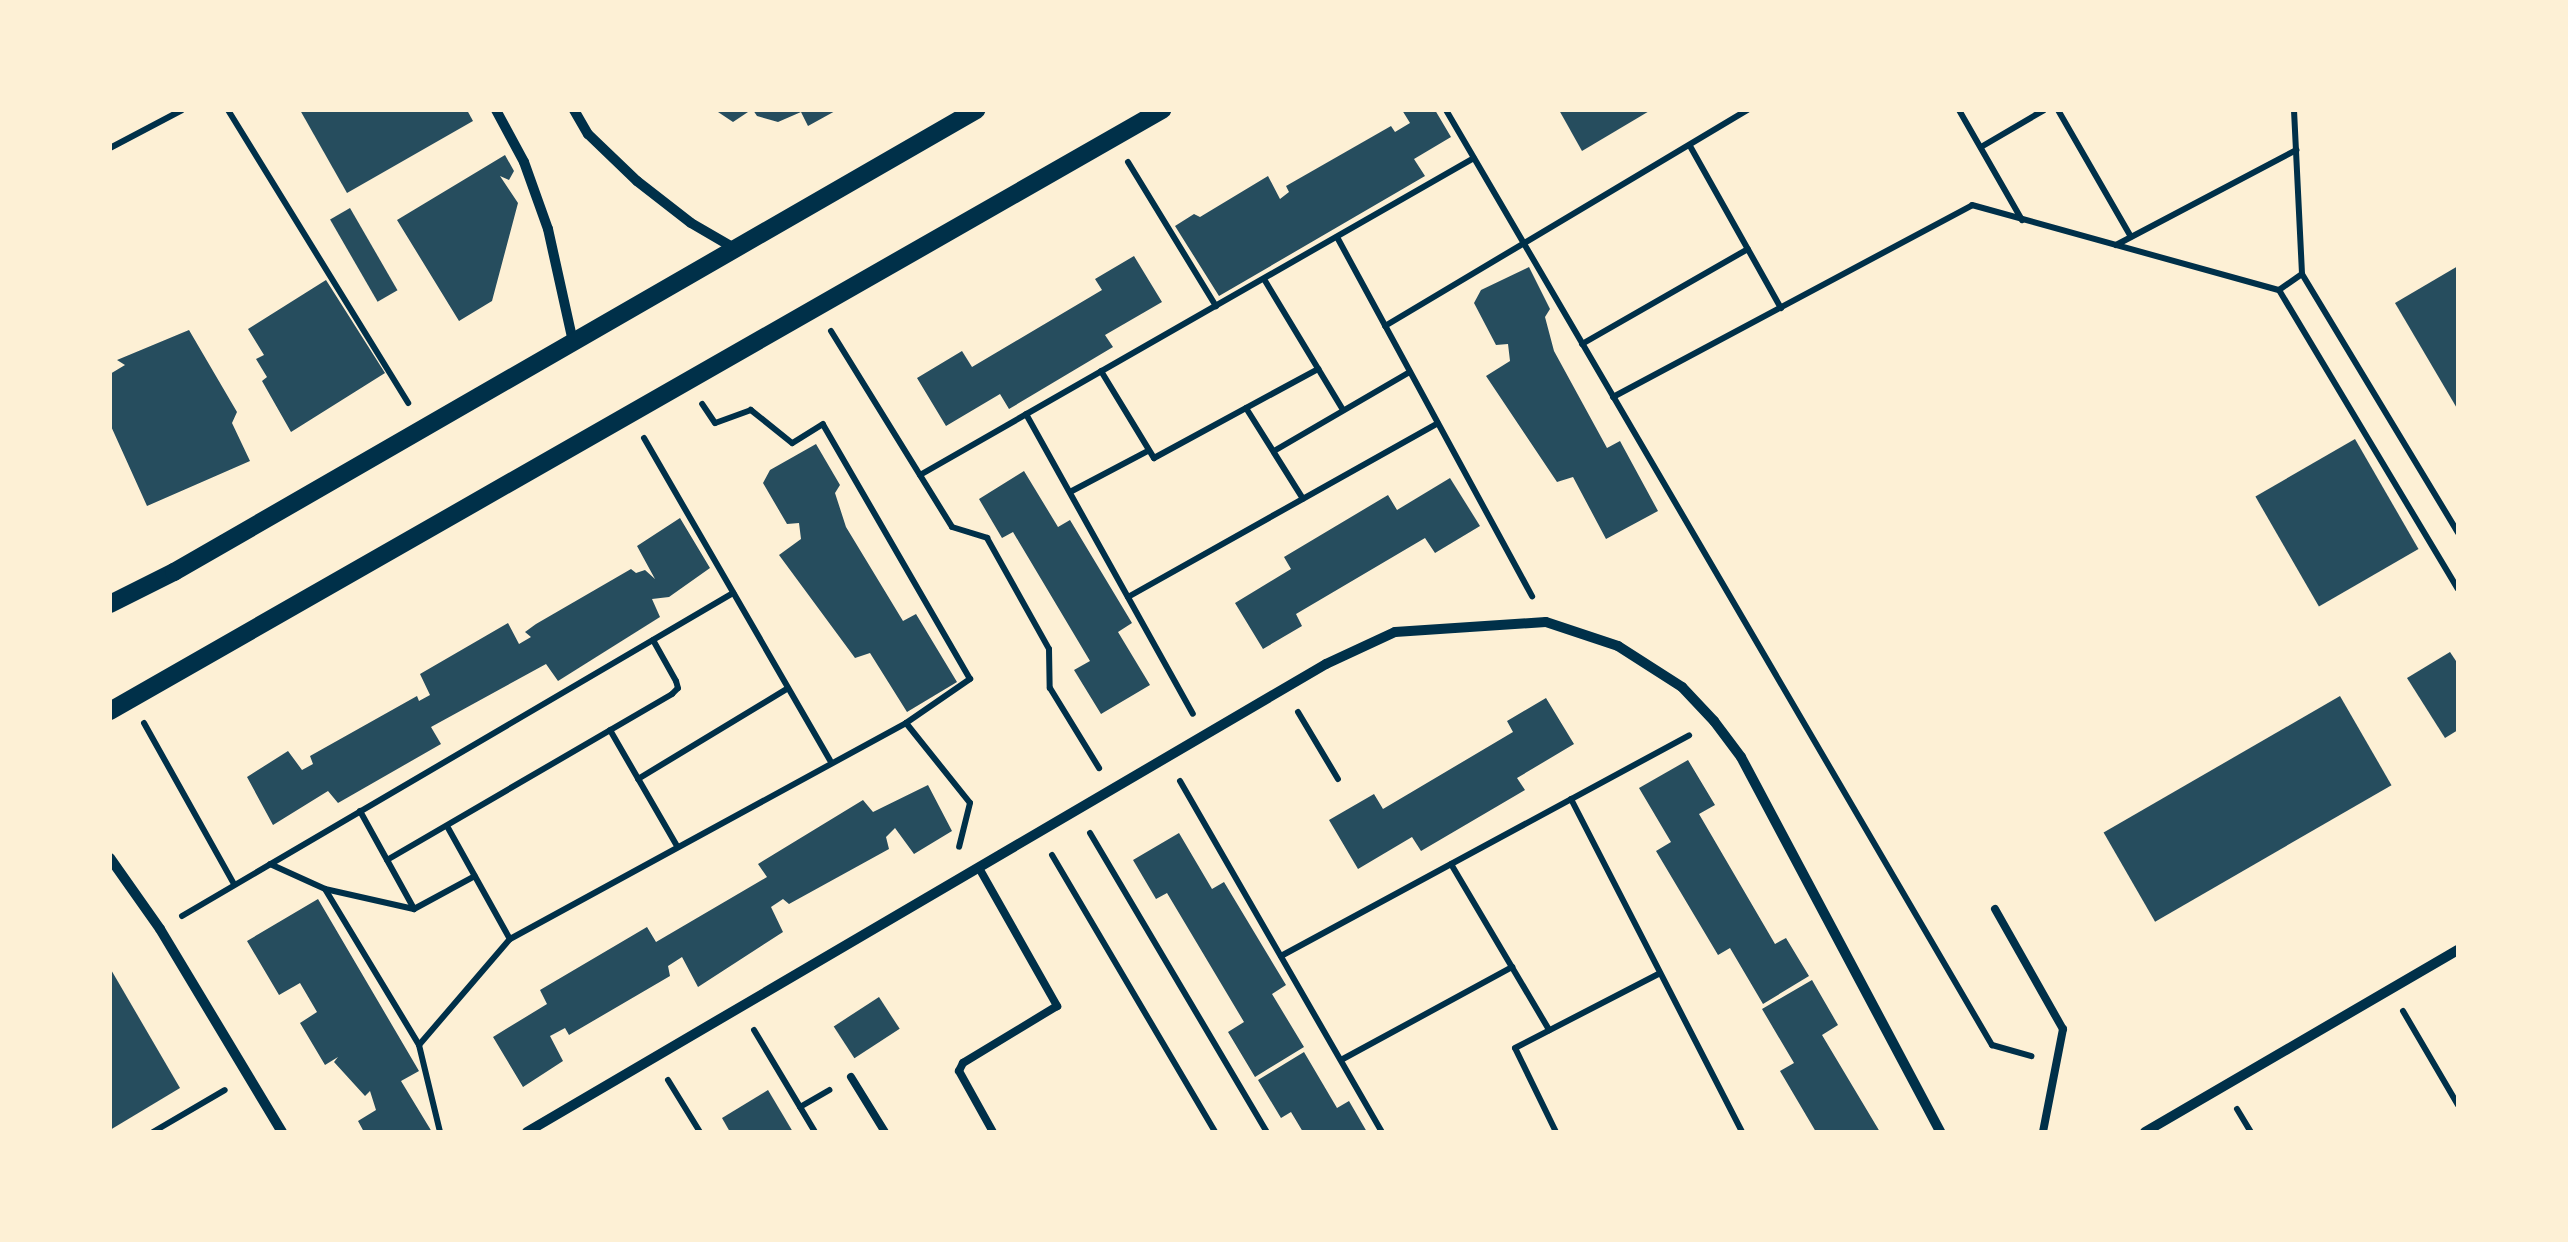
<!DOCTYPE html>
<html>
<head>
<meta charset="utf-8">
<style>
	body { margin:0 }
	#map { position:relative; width:2568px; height:1242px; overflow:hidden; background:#fdf0d5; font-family:"Work Sans",sans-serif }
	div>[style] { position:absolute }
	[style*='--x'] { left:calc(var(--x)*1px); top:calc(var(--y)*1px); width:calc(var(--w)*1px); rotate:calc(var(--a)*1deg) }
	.building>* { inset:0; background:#264d5e; transform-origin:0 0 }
	.path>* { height:6px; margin:-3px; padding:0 3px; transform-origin:3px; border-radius:3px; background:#003049 }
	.service>* { height:8px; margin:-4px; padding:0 4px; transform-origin:4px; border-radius:4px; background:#003049 }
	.minor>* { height:10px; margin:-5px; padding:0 5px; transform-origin:5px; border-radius:5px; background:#003049 }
	.tertiary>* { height:18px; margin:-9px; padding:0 9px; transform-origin:9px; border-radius:9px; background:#003049 }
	span { translate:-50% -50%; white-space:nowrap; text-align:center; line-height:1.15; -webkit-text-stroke:9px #fdf0d5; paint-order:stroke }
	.frame { position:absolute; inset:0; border:112px solid #fdf0d5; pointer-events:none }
</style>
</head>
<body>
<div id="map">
	<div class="building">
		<div style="clip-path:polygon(300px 110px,467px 110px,473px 121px,347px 193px)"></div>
		<div style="clip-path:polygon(715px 110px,751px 110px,733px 122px)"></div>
		<div style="clip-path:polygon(753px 110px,837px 110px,808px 126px,801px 112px,778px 122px,757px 116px)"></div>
		<div style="clip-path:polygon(1402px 110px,1435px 110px,1451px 137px,1414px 159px,1425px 176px,1219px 296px,1175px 226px,1194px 214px,1200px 217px,1268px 176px,1280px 199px,1289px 192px,1286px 186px,1391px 126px,1395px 132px,1410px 123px)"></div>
		<div style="clip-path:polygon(1559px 110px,1651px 110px,1582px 151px)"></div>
		<div style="clip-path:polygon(505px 155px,514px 171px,509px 180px,500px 176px,518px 203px,492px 301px,459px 321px,397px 220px)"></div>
		<div style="left:350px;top:208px;width:95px;height:23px;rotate:60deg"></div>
		<div style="clip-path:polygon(1134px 256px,1162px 302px,1105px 335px,1113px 347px,1009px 409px,1000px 394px,946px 426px,917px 378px,962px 351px,972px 367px,1102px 290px,1095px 279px)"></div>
		<div style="clip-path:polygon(2458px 266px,2458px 410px,2395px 303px)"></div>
		<div style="clip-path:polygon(1529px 267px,1550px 309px,1545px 317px,1554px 351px,1607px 448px,1620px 441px,1658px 511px,1606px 539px,1573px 477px,1557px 482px,1486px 376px,1510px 361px,1508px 344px,1496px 345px,1474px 303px,1481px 290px)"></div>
		<div style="clip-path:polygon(326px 280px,385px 373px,291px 432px,262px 381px,267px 377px,256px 359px,264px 355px,248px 329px)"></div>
		<div style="clip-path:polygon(189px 330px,237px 412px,232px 423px,250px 461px,147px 506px,110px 424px,110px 374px,125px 365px,117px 360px)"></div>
		<div style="left:2355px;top:439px;width:127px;height:115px;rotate:60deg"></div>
		<div style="clip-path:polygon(816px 444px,840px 485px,835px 493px,846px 527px,903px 621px,916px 614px,957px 682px,907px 712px,870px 653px,855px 658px,779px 555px,801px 539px,799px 523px,787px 524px,763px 483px,770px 470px)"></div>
		<div style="clip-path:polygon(1024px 471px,1058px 527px,1070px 520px,1132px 623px,1118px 632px,1150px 685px,1101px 714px,1074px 670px,1090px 661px,1013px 532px,1002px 538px,979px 499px)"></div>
		<div style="clip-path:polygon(1450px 478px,1480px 526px,1435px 553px,1425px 538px,1296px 614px,1302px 626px,1263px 649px,1235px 603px,1291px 569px,1284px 557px,1388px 495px,1397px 510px)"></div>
		<div style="clip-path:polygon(680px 518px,710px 568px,669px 597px,652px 599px,660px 617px,558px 681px,546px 664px,431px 727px,441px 744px,338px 803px,328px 791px,273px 825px,247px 777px,288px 751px,302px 770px,313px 764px,310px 756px,417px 696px,419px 701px,430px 695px,420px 674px,508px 623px,519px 644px,531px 637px,525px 632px,536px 624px,631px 569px,636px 573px,645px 570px,655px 579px,637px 546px)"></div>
		<div style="clip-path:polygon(2450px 652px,2458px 664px,2458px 730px,2445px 738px,2407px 678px)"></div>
		<div style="left:2340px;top:696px;width:103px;height:273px;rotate:60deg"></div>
		<div style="clip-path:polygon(1546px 698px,1574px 744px,1517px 778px,1525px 790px,1421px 851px,1412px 837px,1358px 869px,1329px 820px,1374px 794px,1383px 809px,1513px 732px,1507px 721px)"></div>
		<div style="clip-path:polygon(1688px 760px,1715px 805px,1699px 814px,1775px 944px,1786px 938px,1809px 976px,1763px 1004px,1730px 948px,1718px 955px,1656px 851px,1671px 842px,1639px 788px)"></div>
		<div style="clip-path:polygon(928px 785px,952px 831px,914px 854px,895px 828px,886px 837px,889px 849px,789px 904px,783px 899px,771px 907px,783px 932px,698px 987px,682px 957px,668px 966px,670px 976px,569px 1035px,565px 1028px,550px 1036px,563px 1061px,523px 1087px,493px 1037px,547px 1004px,540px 990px,647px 927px,656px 942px,767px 877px,758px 864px,863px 800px,873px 812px)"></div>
		<div style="clip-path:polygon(1179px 833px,1212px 889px,1224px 882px,1286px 985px,1272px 994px,1304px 1047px,1255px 1077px,1228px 1032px,1244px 1022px,1167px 893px,1156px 899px,1133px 860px)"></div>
		<div style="clip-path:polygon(318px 899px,419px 1071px,401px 1081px,432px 1132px,364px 1132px,358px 1121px,376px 1110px,370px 1091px,365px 1096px,334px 1062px,338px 1057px,325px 1065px,300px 1023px,317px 1012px,300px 983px,279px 995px,247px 941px)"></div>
		<div style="clip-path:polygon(110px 968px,180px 1088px,110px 1130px)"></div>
		<div style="clip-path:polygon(1812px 980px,1838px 1025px,1822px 1035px,1880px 1132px,1816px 1132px,1780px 1071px,1794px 1063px,1762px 1009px)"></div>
		<div style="left:879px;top:997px;width:38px;height:54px;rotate:57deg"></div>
		<div style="clip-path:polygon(1304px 1052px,1337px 1108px,1349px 1101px,1367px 1132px,1303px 1132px,1291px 1112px,1281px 1118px,1258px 1080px)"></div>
		<div style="clip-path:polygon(768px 1090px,793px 1132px,730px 1132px,722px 1118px)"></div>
	</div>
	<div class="path">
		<div style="--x:228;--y:110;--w:344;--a:58.4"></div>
		<div style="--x:1446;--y:110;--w:1083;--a:59.72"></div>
		<div style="--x:1992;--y:1045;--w:41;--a:15.8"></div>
		<div style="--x:1959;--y:110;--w:127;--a:60.2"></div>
		<div style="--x:2058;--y:110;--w:146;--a:60.1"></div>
		<div style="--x:2294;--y:110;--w:164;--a:87.2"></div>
		<div style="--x:2302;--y:274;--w:302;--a:58.9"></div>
		<div style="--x:1690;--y:146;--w:186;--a:60.7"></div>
		<div style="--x:1981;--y:147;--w:73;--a:-30.4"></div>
		<div style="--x:110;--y:148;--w:81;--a:-27.8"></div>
		<div style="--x:1128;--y:162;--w:169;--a:58.6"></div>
		<div style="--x:1337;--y:237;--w:409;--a:61.5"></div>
		<div style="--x:2116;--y:245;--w:204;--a:-27.8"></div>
		<div style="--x:1264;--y:279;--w:153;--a:58.9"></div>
		<div style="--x:2279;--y:290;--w:348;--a:59.1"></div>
		<div style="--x:1385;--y:326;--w:422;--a:-30.8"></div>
		<div style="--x:831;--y:331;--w:230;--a:58.3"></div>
		<div style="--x:952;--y:527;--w:37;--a:17"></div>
		<div style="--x:987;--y:538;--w:127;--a:60.8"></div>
		<div style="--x:1049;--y:649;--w:39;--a:89"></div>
		<div style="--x:1050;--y:688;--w:94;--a:58.5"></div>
		<div style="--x:1582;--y:344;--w:191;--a:-29.8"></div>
		<div style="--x:1101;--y:371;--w:102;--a:58.7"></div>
		<div style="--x:1154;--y:458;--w:187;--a:-28.5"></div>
		<div style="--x:1613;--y:397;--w:407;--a:-28.1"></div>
		<div style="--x:1972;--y:205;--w:319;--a:15.5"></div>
		<div style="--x:2279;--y:290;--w:28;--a:-35"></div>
		<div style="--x:1246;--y:408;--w:107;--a:57.9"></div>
		<div style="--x:1026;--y:414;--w:343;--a:60.9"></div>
		<div style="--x:644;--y:438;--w:372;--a:60"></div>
		<div style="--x:1274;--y:451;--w:157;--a:-30.2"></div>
		<div style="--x:920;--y:475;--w:638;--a:-29.78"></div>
		<div style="--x:1070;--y:492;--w:86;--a:-27.8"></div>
		<div style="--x:1128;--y:597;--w:355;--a:-29.3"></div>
		<div style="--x:1298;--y:712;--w:78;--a:59.2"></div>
		<div style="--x:144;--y:723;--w:184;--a:60.8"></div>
		<div style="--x:906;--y:723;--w:102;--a:51.3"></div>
		<div style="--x:970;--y:803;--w:45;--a:104"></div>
		<div style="--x:610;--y:730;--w:134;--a:60"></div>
		<div style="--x:638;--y:779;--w:175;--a:-31.2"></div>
		<div style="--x:1180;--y:781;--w:405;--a:60.1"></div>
		<div style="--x:1571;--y:799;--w:374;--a:62.8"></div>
		<div style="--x:360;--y:811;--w:112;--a:61.1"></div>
		<div style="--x:447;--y:826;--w:129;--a:60.9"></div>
		<div style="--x:1090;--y:833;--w:347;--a:59.4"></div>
		<div style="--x:1052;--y:855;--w:321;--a:59.5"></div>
		<div style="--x:387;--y:860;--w:330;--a:-30.2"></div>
		<div style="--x:672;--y:694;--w:8;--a:-45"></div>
		<div style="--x:678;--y:688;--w:7;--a:-106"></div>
		<div style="--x:676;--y:681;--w:47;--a:-119.3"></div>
		<div style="--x:270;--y:864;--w:60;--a:24.4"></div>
		<div style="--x:325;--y:889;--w:182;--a:58.9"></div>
		<div style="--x:419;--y:1045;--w:89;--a:76.4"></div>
		<div style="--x:1451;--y:864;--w:193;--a:59.4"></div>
		<div style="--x:325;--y:889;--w:91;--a:12.7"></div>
		<div style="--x:414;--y:909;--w:69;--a:-28.4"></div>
		<div style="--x:182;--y:916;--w:639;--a:-30.38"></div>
		<div style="--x:1281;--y:956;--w:464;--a:-28.4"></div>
		<div style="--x:2403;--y:1011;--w:109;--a:59.7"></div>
		<div style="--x:754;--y:1030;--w:119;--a:59.1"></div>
		<div style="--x:419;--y:1045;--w:140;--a:-49.4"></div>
		<div style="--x:510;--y:939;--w:451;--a:-28.6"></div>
		<div style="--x:906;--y:723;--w:78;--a:-34.5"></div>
		<div style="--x:970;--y:679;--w:294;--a:-120"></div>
		<div style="--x:823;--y:424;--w:36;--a:148"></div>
		<div style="--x:792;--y:443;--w:53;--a:-141.2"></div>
		<div style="--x:751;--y:410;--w:38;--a:160"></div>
		<div style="--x:715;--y:423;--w:23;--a:-124"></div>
		<div style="--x:1341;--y:1060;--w:195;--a:-28.5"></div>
		<div style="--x:668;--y:1080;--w:61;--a:58.4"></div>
		<div style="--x:800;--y:1107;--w:34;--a:-30"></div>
		<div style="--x:2237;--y:1109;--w:27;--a:59"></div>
		<div style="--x:153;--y:1132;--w:83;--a:-30.3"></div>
		<div style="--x:1556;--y:1132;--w:93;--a:-116"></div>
		<div style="--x:1515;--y:1048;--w:163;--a:-27.3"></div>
	</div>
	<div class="service">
		<div style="--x:979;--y:868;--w:159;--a:60.5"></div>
		<div style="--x:1057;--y:1006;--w:110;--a:148.8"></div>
		<div style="--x:963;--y:1063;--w:9;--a:117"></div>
		<div style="--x:959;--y:1071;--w:70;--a:60.9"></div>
		<div style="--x:1995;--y:909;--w:138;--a:60.5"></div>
		<div style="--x:2063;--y:1029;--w:105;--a:101"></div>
		<div style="--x:851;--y:1077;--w:65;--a:58.3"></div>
	</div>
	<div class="minor">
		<div style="--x:496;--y:110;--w:59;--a:61.7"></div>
		<div style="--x:524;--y:162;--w:71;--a:70.3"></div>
		<div style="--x:548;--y:229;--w:116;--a:77.5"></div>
		<div style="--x:574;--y:110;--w:28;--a:60"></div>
		<div style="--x:588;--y:134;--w:68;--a:43.8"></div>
		<div style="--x:637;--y:181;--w:68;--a:37.9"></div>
		<div style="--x:691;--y:223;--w:50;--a:30.2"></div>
		<div style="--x:110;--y:858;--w:87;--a:54.8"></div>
		<div style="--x:160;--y:929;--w:237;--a:59"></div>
		<div style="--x:527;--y:1132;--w:926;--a:-30.36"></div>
		<div style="--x:1326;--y:664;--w:76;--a:-24.9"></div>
		<div style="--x:1395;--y:632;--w:151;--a:-3.8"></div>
		<div style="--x:1546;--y:622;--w:76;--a:18.4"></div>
		<div style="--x:1618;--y:646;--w:76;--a:32.6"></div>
		<div style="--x:1682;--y:687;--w:47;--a:46.7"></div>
		<div style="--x:1714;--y:721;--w:45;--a:53.1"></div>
		<div style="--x:1741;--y:757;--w:425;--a:62"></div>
		<div style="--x:2145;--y:1132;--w:362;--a:-30.2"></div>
	</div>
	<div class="tertiary">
		<div style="--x:110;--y:604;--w:72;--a:-26.6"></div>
		<div style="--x:174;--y:572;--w:926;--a:-29.94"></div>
		<div style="--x:110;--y:711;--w:1212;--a:-29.74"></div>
	</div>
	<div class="frame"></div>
</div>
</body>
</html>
